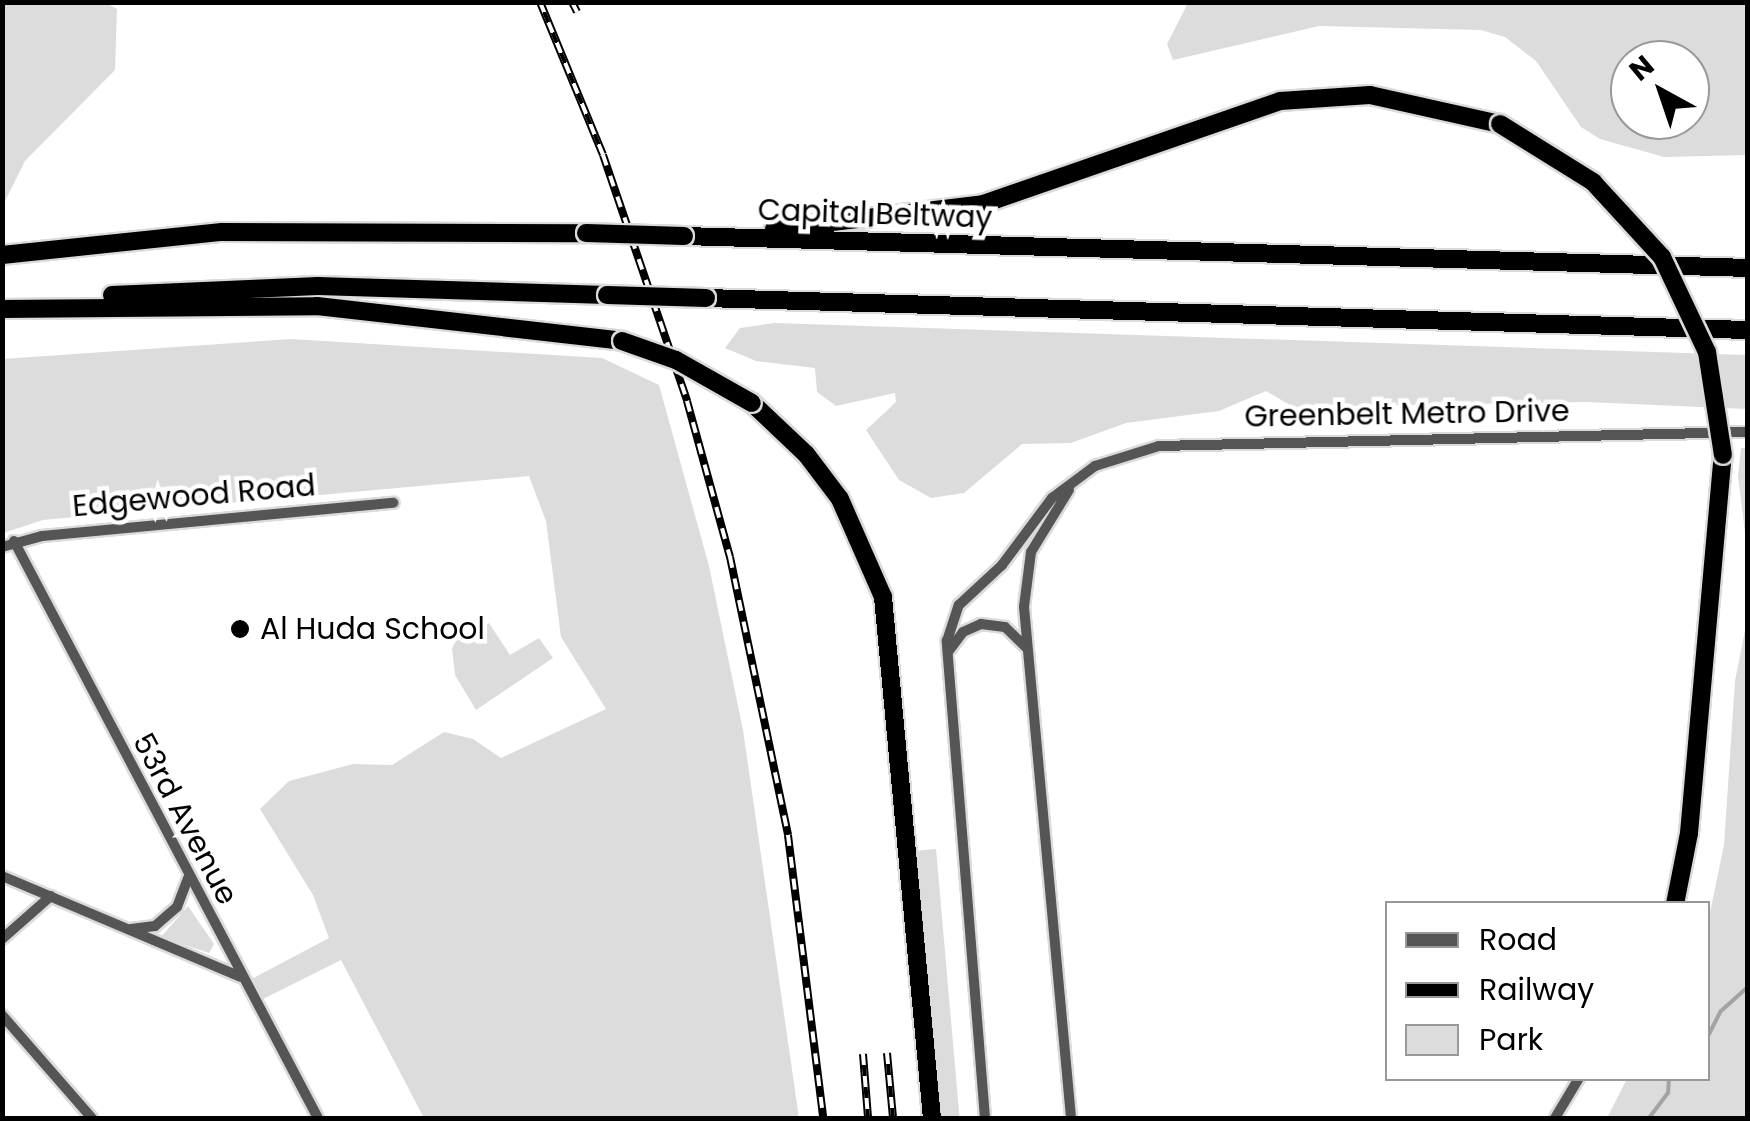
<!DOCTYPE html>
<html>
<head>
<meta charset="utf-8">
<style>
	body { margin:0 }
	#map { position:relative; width:1750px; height:1121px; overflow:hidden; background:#fff; font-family:Poppins,sans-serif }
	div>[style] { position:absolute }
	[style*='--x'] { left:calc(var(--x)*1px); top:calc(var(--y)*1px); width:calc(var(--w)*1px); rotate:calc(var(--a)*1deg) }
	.green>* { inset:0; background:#dcdcdc; transform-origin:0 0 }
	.stream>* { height:4px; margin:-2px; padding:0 2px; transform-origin:2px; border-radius:2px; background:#a3a3a3 }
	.roads { filter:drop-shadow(2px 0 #dbdbdb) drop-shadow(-2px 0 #dbdbdb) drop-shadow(0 2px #dbdbdb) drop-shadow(0 -2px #dbdbdb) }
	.street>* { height:10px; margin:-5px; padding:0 5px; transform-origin:5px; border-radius:5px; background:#555 }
	.highway>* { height:18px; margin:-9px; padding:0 9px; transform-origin:9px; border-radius:9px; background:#000 }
	.rail>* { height:8px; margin-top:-4px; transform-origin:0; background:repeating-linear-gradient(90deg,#fff 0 11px,#000 0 22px); box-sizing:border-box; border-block:2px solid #000 }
	.bridges { filter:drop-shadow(2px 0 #dbdbdb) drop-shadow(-2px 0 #dbdbdb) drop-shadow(0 2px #dbdbdb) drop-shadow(0 -2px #dbdbdb) }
	.highway-bridge>* { height:18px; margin:-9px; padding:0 9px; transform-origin:9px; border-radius:9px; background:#000 }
	.dots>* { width:28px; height:28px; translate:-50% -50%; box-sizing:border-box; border:5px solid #fff; border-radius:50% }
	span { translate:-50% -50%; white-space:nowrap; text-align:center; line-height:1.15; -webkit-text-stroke:9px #fff; paint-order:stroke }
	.street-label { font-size:30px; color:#000 }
	.poi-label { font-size:30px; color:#000 }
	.left { translate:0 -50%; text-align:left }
	.frame { position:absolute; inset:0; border:5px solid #000; pointer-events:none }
	.legend { position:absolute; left:1385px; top:901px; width:325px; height:180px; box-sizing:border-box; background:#fff; border:2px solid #999; margin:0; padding:12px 18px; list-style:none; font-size:30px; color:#000 }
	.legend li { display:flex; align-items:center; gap:20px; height:50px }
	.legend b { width:50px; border:2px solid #999 }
	.north { position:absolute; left:1610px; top:40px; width:100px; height:100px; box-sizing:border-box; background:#fff; border:2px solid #999; border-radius:50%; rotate:320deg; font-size:28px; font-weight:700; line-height:40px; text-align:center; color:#000 }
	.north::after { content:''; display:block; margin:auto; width:35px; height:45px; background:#000; clip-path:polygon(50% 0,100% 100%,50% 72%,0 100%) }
</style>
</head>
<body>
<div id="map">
	<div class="green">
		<div style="clip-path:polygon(2px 3px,106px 3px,117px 9px,115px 70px,25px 161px,3px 205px)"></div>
		<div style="clip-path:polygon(evenodd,1188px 3px,1747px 3px,1747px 155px,1664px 157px,1600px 139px,1581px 127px,1536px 61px,1505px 37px,1481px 30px,1319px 26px,1173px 60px,1167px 44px,1188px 3px,1690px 60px,1690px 120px,1630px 120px,1630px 60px,1690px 60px)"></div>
		<div style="clip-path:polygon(774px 323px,1747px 355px,1747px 409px,1586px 402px,1293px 407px,1266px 391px,1219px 411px,1126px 423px,1071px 443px,1022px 444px,964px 493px,931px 498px,899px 480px,866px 430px,896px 402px,895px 393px,836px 406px,817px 392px,815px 368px,756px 361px,725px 348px,740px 328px)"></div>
		<div style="clip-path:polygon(291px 339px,602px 358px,659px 385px,709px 566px,743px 730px,799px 1118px,424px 1118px,341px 960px,255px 1003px,244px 983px,329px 938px,313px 895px,260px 809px,289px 781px,353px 764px,392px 765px,444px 732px,473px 739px,501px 758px,606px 709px,561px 637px,546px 521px,529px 476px,43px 520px,3px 533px,2px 359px)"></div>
		<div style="clip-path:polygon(1741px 448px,1747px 448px,1747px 549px,1738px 476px)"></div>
		<div style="clip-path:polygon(1747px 620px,1747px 1118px,1607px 1118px,1627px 1079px,1708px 1078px,1708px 922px,1724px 845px,1735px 681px)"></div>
		<div style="clip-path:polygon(489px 623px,510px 655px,539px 638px,553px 658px,476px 710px,455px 675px,452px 648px,462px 630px,470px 636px)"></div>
		<div style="left:936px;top:849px;width:270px;height:19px;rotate:85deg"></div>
		<div style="clip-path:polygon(188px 906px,214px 944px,209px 953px,161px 937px)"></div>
	</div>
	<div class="stream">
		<div style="--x:1708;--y:1036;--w:28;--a:-63"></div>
		<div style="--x:1721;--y:1011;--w:36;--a:-42"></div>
		<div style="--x:1649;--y:1118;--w:31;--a:-53"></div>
		<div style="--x:1668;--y:1093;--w:15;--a:-86"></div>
	</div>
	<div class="roads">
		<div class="street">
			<div style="--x:1069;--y:490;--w:73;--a:121.5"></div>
			<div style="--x:1031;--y:552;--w:55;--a:97.3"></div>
			<div style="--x:1024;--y:607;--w:513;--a:84.74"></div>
			<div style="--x:14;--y:541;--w:652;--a:62.22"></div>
			<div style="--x:2;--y:547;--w:41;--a:-15.4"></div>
			<div style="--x:42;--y:536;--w:353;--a:-5.4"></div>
			<div style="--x:948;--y:652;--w:25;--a:-53"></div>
			<div style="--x:963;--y:632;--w:20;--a:-24"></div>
			<div style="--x:981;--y:624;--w:24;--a:7"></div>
			<div style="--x:1005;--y:627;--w:29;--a:44"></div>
			<div style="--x:2;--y:876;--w:259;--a:22.9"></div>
			<div style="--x:131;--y:929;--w:24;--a:-7"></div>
			<div style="--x:155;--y:926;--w:29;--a:-41"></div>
			<div style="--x:177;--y:907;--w:31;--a:-69"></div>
			<div style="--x:2;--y:939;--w:65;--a:-41.3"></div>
			<div style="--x:2;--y:1015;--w:137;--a:48.9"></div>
			<div style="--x:985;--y:1118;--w:479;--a:-94.6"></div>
			<div style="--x:947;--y:641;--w:38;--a:-72"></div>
			<div style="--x:959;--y:605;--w:59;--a:-42.9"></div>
			<div style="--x:1002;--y:565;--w:84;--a:-53.3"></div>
			<div style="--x:1052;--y:498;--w:54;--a:-36.7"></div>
			<div style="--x:1095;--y:466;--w:67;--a:-17.4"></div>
			<div style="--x:1159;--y:446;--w:589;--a:-1.36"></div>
			<div style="--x:1555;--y:1118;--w:47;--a:-59"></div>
		</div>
		<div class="highway">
			<div style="--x:774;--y:229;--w:210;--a:-6.8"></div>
			<div style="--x:983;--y:204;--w:314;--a:-19.1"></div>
			<div style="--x:1280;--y:101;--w:90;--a:-3.8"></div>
			<div style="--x:1370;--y:95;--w:133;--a:12.6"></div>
			<div style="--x:684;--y:236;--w:1064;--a:1.72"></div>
			<div style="--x:2;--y:255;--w:221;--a:-6"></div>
			<div style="--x:222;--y:232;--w:364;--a:0.2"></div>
			<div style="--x:112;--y:295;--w:206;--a:-2.5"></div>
			<div style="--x:318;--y:286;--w:289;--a:1.8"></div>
			<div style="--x:706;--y:298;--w:1042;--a:1.76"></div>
			<div style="--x:2;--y:309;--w:315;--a:-0.5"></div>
			<div style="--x:317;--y:306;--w:307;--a:6.5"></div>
			<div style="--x:752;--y:403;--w:74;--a:43.4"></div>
			<div style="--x:806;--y:454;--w:56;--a:52.9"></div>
			<div style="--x:840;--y:499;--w:107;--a:66.3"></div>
			<div style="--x:883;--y:597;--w:523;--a:84.63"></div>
			<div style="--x:1675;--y:904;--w:72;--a:-78.8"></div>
			<div style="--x:1689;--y:833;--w:380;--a:-84.9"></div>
		</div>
	</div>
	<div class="rail">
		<div style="--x:540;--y:2;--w:165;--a:67.6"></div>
		<div style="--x:603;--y:155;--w:260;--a:71.1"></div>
		<div style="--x:687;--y:401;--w:162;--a:74.6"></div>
		<div style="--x:730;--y:557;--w:284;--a:78.2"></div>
		<div style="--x:788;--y:835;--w:285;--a:82.9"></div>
		<div style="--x:572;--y:2;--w:11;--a:63"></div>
		<div style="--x:887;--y:1053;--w:65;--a:84.7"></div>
		<div style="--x:863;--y:1054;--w:64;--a:85.5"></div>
	</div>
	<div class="bridges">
		<div class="highway-bridge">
			<div style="--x:1500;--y:124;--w:110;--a:31.9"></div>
			<div style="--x:1593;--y:182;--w:102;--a:47.4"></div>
			<div style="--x:1662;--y:257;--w:105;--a:64.7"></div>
			<div style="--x:1707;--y:352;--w:104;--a:81.2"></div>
			<div style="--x:586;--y:233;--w:98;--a:1.8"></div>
			<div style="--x:607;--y:295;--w:99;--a:1.7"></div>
			<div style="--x:622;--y:341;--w:57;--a:19.4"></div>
			<div style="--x:676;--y:360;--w:87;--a:29.5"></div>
		</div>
	</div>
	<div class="dots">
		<div style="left:240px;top:629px;background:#000"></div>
	</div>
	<div class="street-label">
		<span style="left:875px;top:214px;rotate:2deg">Capital Beltway</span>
		<span style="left:1407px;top:414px;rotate:-1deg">Greenbelt Metro Drive</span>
		<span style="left:194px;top:496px;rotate:-5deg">Edgewood Road</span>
		<span style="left:185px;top:819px;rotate:62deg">53rd Avenue</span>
	</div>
	<div class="poi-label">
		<span class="left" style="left:260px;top:629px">Al Huda School</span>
	</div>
	<div class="frame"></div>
	<ul class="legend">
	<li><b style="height:12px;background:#555"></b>Road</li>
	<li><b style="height:12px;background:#000"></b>Railway</li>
	<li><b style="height:28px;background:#dcdcdc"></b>Park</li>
	</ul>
	<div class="north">N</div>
</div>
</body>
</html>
